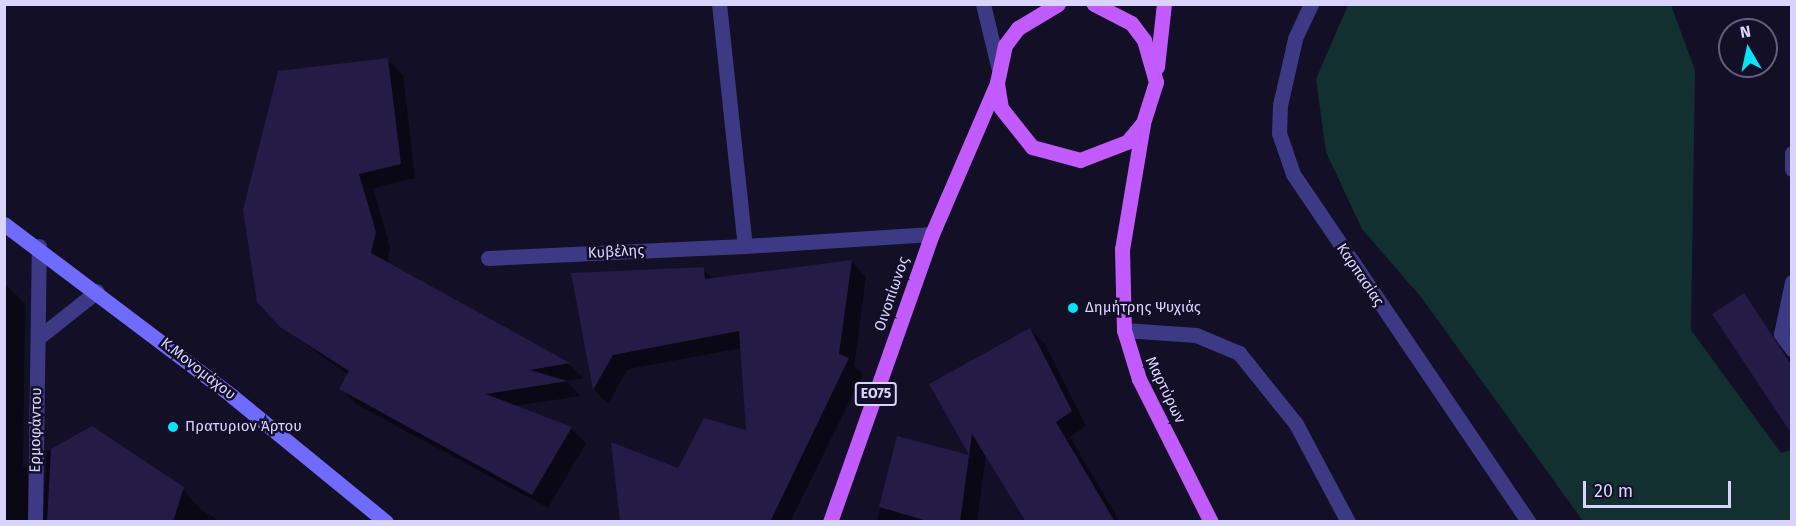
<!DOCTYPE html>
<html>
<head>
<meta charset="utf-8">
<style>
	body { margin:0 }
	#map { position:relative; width:1796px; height:526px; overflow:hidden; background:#130f26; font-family:"Fira Sans",sans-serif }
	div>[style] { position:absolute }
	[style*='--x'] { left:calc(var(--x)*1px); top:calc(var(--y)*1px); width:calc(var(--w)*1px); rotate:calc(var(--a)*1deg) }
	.green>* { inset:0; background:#12302f }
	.shadow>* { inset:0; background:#0007 }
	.building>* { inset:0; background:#241b47 }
	.lane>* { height:15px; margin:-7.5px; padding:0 7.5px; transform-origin:7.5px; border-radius:7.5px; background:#3d3a85 }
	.street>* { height:15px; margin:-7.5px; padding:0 7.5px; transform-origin:7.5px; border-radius:7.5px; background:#3d3a85 }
	.secondary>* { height:15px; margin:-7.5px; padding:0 7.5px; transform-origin:7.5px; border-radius:7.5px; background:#6f6bff }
	.primary>* { height:15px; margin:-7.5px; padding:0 7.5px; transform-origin:7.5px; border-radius:7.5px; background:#c25bff }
	.dots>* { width:16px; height:16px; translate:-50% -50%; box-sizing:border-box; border:3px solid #130f26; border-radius:50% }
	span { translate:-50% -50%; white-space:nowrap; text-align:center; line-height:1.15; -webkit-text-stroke:5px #130f26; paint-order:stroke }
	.shield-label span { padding:2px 4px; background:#130f26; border:2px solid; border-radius:4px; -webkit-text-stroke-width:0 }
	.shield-label { font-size:14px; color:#d9d4ff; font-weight:700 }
	.street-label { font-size:15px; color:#d9d4ff }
	.poi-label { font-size:15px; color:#d9d4ff }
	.left { translate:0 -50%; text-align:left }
	.frame { position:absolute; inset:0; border:6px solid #d9d4ff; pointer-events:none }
	.north { position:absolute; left:1718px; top:18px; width:60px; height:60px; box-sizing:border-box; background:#130f26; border:2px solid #625e7d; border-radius:50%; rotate:351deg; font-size:16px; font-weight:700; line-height:24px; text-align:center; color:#d9d4ff }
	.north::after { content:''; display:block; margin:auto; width:21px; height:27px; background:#00e5ff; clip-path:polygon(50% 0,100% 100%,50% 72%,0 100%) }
	.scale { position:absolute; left:1583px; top:481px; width:148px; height:27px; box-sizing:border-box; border:3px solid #d9d4ff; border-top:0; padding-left:8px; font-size:18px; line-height:21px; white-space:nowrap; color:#d9d4ff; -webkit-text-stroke:4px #130f26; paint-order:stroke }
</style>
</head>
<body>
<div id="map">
	<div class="green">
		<div style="clip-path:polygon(1348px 5px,1671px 5px,1695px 70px,1691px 330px,1781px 453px,1791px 450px,1791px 521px,1583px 521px,1421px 297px,1362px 229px,1326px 152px,1316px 79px)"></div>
	</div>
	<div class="shadow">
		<div style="clip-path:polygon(388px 60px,403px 75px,415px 178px,373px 188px,390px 248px,387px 264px,569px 364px,583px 378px,566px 381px,581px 396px,514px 406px,571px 428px,586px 443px,548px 508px,356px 404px,341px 389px,348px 375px,281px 326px)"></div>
		<div style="clip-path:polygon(852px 262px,866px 277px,854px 366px,863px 374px,790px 522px,622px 522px,679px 470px,748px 432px,742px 348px,628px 369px,608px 404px,594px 389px,573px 274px,703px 269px,714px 280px)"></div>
		<div style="clip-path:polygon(4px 283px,25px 303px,23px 466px,43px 481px,44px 500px,47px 452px,92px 428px,183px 489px,200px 509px,221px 522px,4px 522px)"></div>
		<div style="clip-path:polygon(1743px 295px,1792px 363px,1792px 415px,1786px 418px)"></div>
		<div style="clip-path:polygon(1030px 329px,1045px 344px,1086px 426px,1070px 437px,1120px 522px,1027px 522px,986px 454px,977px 522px,877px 522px,898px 438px,972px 458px,931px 385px)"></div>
	</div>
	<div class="building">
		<div style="clip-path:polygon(388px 58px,401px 164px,359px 174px,376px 232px,371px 253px,570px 363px,530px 370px,568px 381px,486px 394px,572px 427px,532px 495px,339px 389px,349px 371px,280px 327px,257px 302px,243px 210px,278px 71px)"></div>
		<div style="clip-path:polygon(852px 260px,839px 354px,849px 358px,770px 522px,620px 522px,611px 442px,678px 468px,704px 418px,746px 430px,739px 331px,613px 355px,593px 390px,571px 273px,704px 267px,705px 279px)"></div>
		<div style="clip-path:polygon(1744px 293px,1791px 364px,1791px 433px,1712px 314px)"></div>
		<div style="clip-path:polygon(1030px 328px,1072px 411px,1056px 422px,1115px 522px,1026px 522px,972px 434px,960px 522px,931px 522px,879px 507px,897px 436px,969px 455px,929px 384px)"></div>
		<div style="clip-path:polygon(92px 426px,184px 487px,173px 522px,47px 522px,51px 449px)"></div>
	</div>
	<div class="lane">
		<div style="--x:1792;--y:282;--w:53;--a:101.9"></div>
		<div style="--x:1781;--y:334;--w:19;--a:54"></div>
		<div style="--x:1124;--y:330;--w:72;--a:4"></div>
		<div style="--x:1196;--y:335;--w:47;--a:22.7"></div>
		<div style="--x:1239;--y:353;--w:91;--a:51.2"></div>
		<div style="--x:1296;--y:424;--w:111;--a:62"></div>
	</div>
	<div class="street">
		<div style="--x:719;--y:4;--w:243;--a:83.9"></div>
		<div style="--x:745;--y:246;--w:187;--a:-3.7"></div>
		<div style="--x:983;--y:4;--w:64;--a:76.4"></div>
		<div style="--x:1311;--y:4;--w:38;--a:115"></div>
		<div style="--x:1295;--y:39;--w:68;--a:102.8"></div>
		<div style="--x:1280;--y:105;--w:28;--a:92"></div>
		<div style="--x:1279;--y:133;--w:43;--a:71.1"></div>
		<div style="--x:1293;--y:174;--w:420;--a:55.9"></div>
		<div style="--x:1792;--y:153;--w:16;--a:90"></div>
		<div style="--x:488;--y:258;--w:257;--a:-2.7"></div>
		<div style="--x:38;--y:338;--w:75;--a:-38.5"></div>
		<div style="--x:35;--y:522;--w:276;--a:-89.2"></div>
	</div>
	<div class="secondary">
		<div style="--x:4;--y:224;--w:286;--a:37"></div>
		<div style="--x:232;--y:396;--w:199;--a:39.3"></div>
	</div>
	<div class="primary">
		<div style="--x:1058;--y:4;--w:47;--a:149"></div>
		<div style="--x:1018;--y:28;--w:21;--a:127"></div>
		<div style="--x:1005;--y:45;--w:39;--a:102"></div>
		<div style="--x:997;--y:83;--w:25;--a:81"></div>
		<div style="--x:1001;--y:108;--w:50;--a:51.5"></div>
		<div style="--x:1032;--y:147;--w:50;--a:15.2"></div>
		<div style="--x:1080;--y:160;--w:50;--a:-21"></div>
		<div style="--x:1127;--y:142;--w:25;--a:-50"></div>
		<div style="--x:1143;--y:123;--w:43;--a:-72.4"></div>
		<div style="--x:1156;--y:82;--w:44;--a:-105.9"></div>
		<div style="--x:1144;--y:40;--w:21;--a:-127"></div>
		<div style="--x:1131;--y:23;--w:42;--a:-152.8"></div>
		<div style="--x:1157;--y:67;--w:63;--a:-83.7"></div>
		<div style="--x:1143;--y:124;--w:127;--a:99.5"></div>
		<div style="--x:1122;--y:249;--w:81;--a:88.6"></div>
		<div style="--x:1124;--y:330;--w:51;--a:73"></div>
		<div style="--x:1139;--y:379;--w:160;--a:63.3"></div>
		<div style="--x:830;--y:522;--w:306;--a:-70.5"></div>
		<div style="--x:932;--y:234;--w:164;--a:-66.7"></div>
	</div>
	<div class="dots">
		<div style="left:1073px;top:308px;background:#00e5ff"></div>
		<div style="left:173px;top:427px;background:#00e5ff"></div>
	</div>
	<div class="shield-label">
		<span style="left:876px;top:394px">ΕΟ75</span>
	</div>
	<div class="street-label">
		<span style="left:616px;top:252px;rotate:-3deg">Κυβέλης</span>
		<span style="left:1360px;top:275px;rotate:56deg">Καρπασίας</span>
		<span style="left:892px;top:294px;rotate:-71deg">Οινοπίωνος</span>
		<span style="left:198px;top:369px;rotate:38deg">Κ.Μονομάχου</span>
		<span style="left:1165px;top:390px;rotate:64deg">Μαρτύρων</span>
		<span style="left:36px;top:430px;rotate:-89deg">Ερμοφάντου</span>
	</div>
	<div class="poi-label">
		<span class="left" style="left:1085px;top:308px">Δημήτρης Ψυχιάς</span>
		<span class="left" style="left:185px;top:427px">Πρατυριον Άρτου</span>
	</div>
	<div class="frame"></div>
	<div class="north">N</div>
	<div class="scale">20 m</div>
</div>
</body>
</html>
